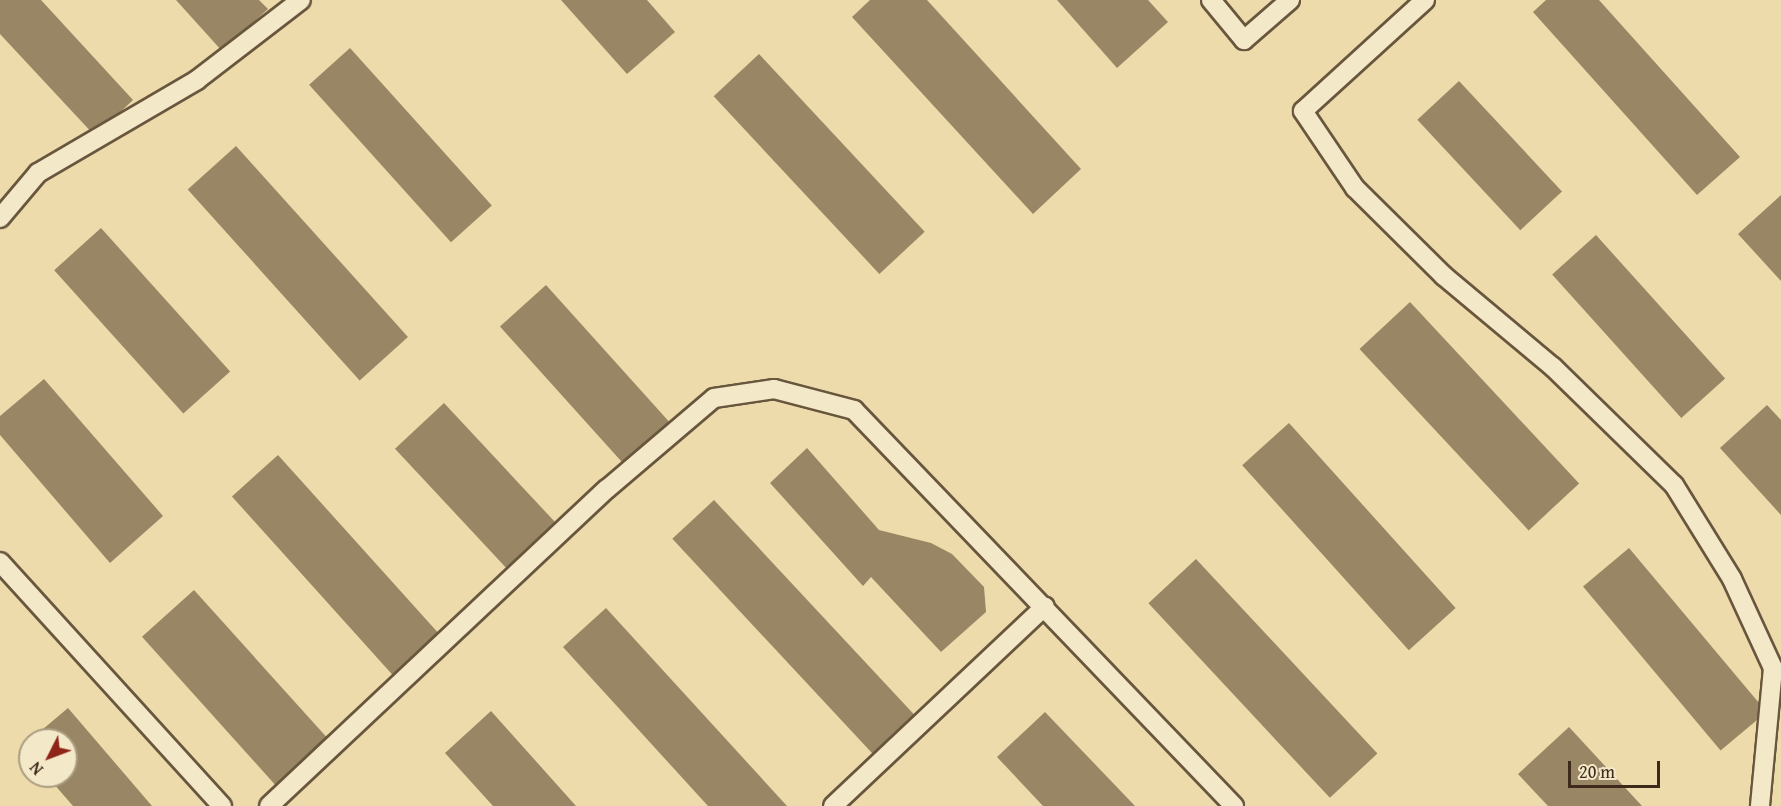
<!DOCTYPE html>
<html>
<head>
<meta charset="utf-8">
<style>
	body { margin:0 }
	#map { position:relative; width:1781px; height:806px; overflow:hidden; background:#eddbab; font-family:"Gentium Book Plus",serif }
	div>[style] { position:absolute }
	[style*='--x'] { left:calc(var(--x)*1px); top:calc(var(--y)*1px); width:calc(var(--w)*1px); rotate:calc(var(--a)*1deg) }
	.building>* { inset:0; background:#998665; transform-origin:0 0 }
	.roads { filter:drop-shadow(2px 0 #69563e) drop-shadow(-2px 0 #69563e) drop-shadow(0 2px #69563e) drop-shadow(0 -2px #69563e) }
	.lane>* { height:18px; margin:-9px; padding:0 9px; transform-origin:9px; border-radius:9px; background:#f3e8c8 }
	span { translate:-50% -50%; white-space:nowrap; text-align:center; line-height:1.15; -webkit-text-stroke:5px #f3e8c8; paint-order:stroke }
	.north { position:absolute; left:18px; top:728px; width:60px; height:60px; box-sizing:border-box; background:#f3e8c8; border:2px solid #aa9c82; border-radius:50%; rotate:228deg; font-size:16px; font-weight:700; line-height:24px; text-align:center; color:#3d2a1a }
	.north::after { content:''; display:block; margin:auto; width:21px; height:27px; background:#8f2418; clip-path:polygon(50% 0,100% 100%,50% 72%,0 100%) }
	.scale { position:absolute; left:1568px; top:761px; width:92px; height:27px; box-sizing:border-box; border:3px solid #3d2a1a; border-top:0; padding-left:8px; font-size:18px; line-height:21px; white-space:nowrap; color:#3d2a1a; -webkit-text-stroke:4px #f3e8c8; paint-order:stroke }
</style>
</head>
<body>
<div id="map">
	<div class="building">
		<div style="clip-path:polygon(0 0,41px 0,133px 100px,95px 136px,0 34px)"></div>
		<div style="clip-path:polygon(176px 0,259px 0,268px 9px,222px 51px)"></div>
		<div style="clip-path:polygon(561px 0,647px 0,675px 32px,627px 74px)"></div>
		<div style="clip-path:polygon(870px 0,927px 0,1081px 169px,1033px 214px,852px 17px)"></div>
		<div style="clip-path:polygon(1057px 0,1148px 0,1168px 22px,1117px 68px)"></div>
		<div style="clip-path:polygon(1546px 0,1599px 0,1740px 157px,1697px 195px,1533px 12px)"></div>
		<div style="left:350px;top:48px;width:212px;height:55px;rotate:48deg"></div>
		<div style="left:759px;top:54px;width:243px;height:62px;rotate:47deg"></div>
		<div style="left:1459px;top:81px;width:151px;height:57px;rotate:47deg"></div>
		<div style="left:236px;top:146px;width:257px;height:65px;rotate:48deg"></div>
		<div style="clip-path:polygon(1781px 195px,1781px 281px,1738px 234px)"></div>
		<div style="left:101px;top:228px;width:193px;height:63px;rotate:48deg"></div>
		<div style="left:1596px;top:235px;width:193px;height:59px;rotate:48deg"></div>
		<div style="left:546px;top:285px;width:186px;height:62px;rotate:48deg"></div>
		<div style="left:1410px;top:302px;width:248px;height:69px;rotate:47deg"></div>
		<div style="clip-path:polygon(44px 379px,163px 516px,110px 563px,0 435px,0 416px)"></div>
		<div style="left:444px;top:403px;width:172px;height:67px;rotate:47deg"></div>
		<div style="clip-path:polygon(1767px 405px,1781px 420px,1781px 515px,1720px 448px)"></div>
		<div style="left:1289px;top:423px;width:249px;height:63px;rotate:48deg"></div>
		<div style="clip-path:polygon(807px 448px,879px 530px,931px 543px,952px 554px,984px 587px,986px 612px,941px 652px,871px 577px,863px 586px,770px 483px)"></div>
		<div style="left:278px;top:455px;width:254px;height:62px;rotate:48deg"></div>
		<div style="left:714px;top:500px;width:304px;height:57px;rotate:47deg"></div>
		<div style="left:1629px;top:548px;width:214px;height:60px;rotate:50deg"></div>
		<div style="left:1196px;top:559px;width:266px;height:65px;rotate:47deg"></div>
		<div style="left:194px;top:590px;width:203px;height:70px;rotate:48deg"></div>
		<div style="clip-path:polygon(606px 608px,787px 806px,708px 806px,563px 647px)"></div>
		<div style="clip-path:polygon(68px 708px,152px 806px,73px 806px,47px 776px,66px 776px,66px 740px,30px 740px)"></div>
		<div style="clip-path:polygon(491px 711px,576px 806px,493px 806px,445px 753px)"></div>
		<div style="clip-path:polygon(1045px 712px,1135px 806px,1043px 806px,997px 757px)"></div>
		<div style="clip-path:polygon(1569px 727px,1642px 806px,1548px 806px,1518px 774px)"></div>
		<div style="clip-path:polygon(30px 740px,30px 756px,22px 747px)"></div>
	</div>
	<div class="roads">
		<div class="lane">
			<div style="--x:1211;--y:0;--w:52;--a:50.5"></div>
			<div style="--x:1244;--y:40;--w:61;--a:-41"></div>
			<div style="--x:1425;--y:0;--w:165;--a:137.7"></div>
			<div style="--x:1303;--y:111;--w:93;--a:56"></div>
			<div style="--x:1355;--y:188;--w:125;--a:44.7"></div>
			<div style="--x:1444;--y:276;--w:142;--a:39.9"></div>
			<div style="--x:1553;--y:367;--w:169;--a:44.3"></div>
			<div style="--x:1674;--y:485;--w:110;--a:58.3"></div>
			<div style="--x:1732;--y:579;--w:98;--a:65.3"></div>
			<div style="--x:1773;--y:668;--w:139;--a:95.4"></div>
			<div style="--x:0;--y:218;--w:59;--a:-49.8"></div>
			<div style="--x:38;--y:173;--w:184;--a:-30.3"></div>
			<div style="--x:197;--y:80;--w:131;--a:-37.6"></div>
			<div style="--x:0;--y:562;--w:330;--a:47.7"></div>
			<div style="--x:269;--y:806;--w:463;--a:-43.2"></div>
			<div style="--x:607;--y:489;--w:140;--a:-40.4"></div>
			<div style="--x:714;--y:398;--w:61;--a:-8.5"></div>
			<div style="--x:774;--y:389;--w:83;--a:14.7"></div>
			<div style="--x:854;--y:410;--w:549;--a:46.18"></div>
			<div style="--x:833;--y:806;--w:291;--a:-43.3"></div>
		</div>
	</div>
	<div class="north">N</div>
	<div class="scale">20 m</div>
</div>
</body>
</html>
